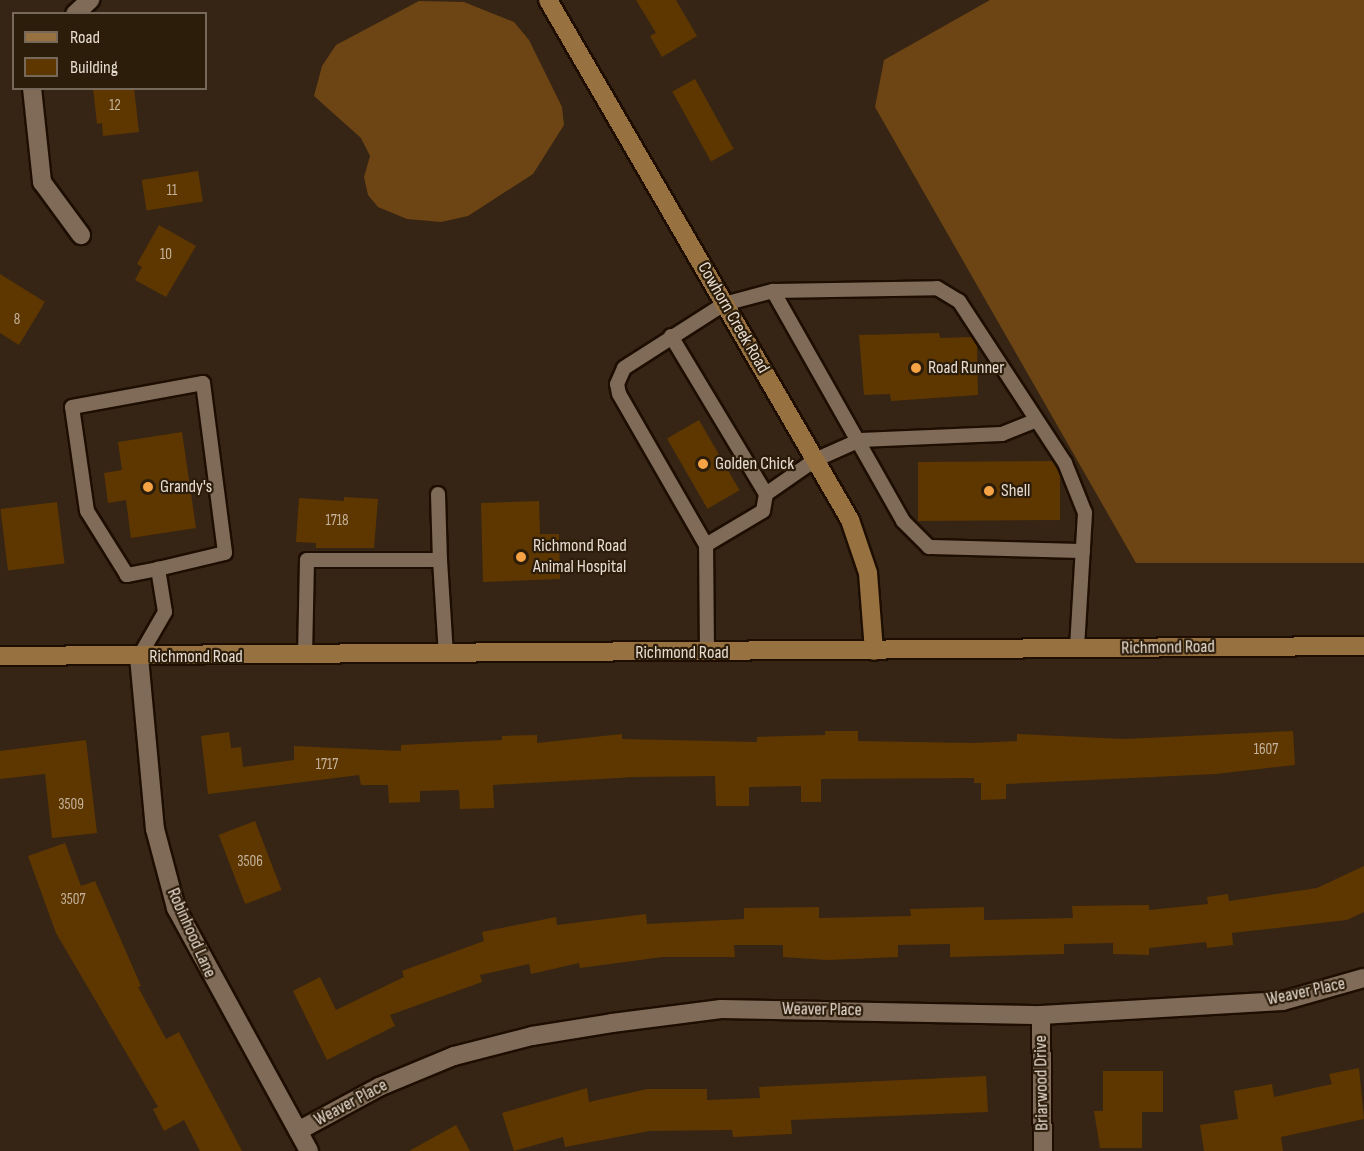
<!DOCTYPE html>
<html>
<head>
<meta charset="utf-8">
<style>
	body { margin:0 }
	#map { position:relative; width:1364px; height:1151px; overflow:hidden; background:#362514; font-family:"Sofia Sans Condensed",sans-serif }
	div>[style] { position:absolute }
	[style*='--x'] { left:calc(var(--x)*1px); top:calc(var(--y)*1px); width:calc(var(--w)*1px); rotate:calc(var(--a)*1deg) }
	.forest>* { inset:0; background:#6d4413 }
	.building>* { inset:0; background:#5e3700; transform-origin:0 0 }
	.roads { filter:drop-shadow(2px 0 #1d0e01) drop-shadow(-2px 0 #1d0e01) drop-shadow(0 2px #1d0e01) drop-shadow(0 -2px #1d0e01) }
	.lane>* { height:14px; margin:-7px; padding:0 7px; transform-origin:7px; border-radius:7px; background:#7f6b58 }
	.street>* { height:18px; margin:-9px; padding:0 9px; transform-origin:9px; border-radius:9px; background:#7f6b58 }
	.secondary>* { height:18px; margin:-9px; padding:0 9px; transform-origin:9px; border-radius:9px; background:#977140 }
	.dots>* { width:16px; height:16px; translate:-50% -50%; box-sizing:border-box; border:3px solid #2c1c0a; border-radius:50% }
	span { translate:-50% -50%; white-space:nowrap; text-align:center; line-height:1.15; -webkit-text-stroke:4.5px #2c1c0a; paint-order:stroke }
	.number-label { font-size:15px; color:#c5b39d }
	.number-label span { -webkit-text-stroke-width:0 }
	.street-label { font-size:18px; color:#e7dcd1 }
	.poi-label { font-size:18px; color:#e7dcd1 }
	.left { translate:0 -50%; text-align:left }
	.legend { position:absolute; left:12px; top:12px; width:195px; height:78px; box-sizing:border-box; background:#2c1c0a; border:2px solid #77695a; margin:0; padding:8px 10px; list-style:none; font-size:18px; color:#e7dcd1 }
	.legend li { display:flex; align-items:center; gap:12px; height:30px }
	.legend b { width:30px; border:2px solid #77695a }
</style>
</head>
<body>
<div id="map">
	<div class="forest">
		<div style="clip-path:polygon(990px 0,1364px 0,1364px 563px,1136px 563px,875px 107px,884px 60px)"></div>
		<div style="clip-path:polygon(419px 1px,464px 2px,514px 22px,529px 40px,562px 107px,564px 125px,533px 174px,468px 216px,441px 222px,407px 219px,378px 207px,368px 195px,364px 177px,370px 156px,361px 138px,314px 96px,322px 66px,336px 45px)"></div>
	</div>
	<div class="building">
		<div style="clip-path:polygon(636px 0,676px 0,697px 36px,662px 57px,650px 36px,656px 33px)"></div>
		<div style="left:695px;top:79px;width:80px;height:26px;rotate:61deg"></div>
		<div style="clip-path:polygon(93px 88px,134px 88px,139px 132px,103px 136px,102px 123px,97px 124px)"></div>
		<div style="left:198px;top:171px;width:31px;height:57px;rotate:81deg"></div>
		<div style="clip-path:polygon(159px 225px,196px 246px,166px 297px,135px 280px,142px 267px,137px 264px)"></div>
		<div style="clip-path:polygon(0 274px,45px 302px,19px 345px,0 333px)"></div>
		<div style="clip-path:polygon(939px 333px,940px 338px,972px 337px,977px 344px,978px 395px,891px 401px,890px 394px,864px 395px,859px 335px)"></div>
		<div style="left:699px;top:420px;width:81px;height:37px;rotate:60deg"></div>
		<div style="clip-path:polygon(182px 432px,196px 528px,131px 538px,126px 500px,108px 503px,104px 473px,122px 470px,118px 442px)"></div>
		<div style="clip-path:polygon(1053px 461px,1060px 475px,1060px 520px,918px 521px,918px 462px)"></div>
		<div style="clip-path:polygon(344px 497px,378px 499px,374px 548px,316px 548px,316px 543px,296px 542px,299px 498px,344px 501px)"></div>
		<div style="clip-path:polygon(539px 501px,540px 534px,559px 534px,560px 579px,483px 582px,481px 503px)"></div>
		<div style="left:57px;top:502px;width:62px;height:57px;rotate:83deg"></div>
		<div style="clip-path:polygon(825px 731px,858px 731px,858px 741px,973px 743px,1017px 741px,1017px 734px,1124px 739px,1293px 731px,1295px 765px,1216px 774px,1006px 784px,1006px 799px,981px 800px,981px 783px,974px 783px,974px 778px,821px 779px,821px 802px,801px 802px,801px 786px,749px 787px,749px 806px,716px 806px,715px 776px,635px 777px,493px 785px,494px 808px,460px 809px,459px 790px,420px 791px,420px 802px,389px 803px,388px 785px,361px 785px,359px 775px,208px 794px,201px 736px,229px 732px,231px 748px,241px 747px,243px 767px,294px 760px,294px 746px,401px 751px,401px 745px,502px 740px,502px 736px,537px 735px,537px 743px,622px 734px,622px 739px,757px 742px,757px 737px,825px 735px)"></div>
		<div style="clip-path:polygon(86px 740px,97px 833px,52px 838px,45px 774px,0 779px,0 751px)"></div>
		<div style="left:255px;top:821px;width:74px;height:39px;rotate:69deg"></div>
		<div style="clip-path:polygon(65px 843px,81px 886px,95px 881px,141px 986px,138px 987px,166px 1039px,179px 1032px,242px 1151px,200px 1151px,184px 1120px,164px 1131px,153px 1109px,158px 1107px,56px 933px,28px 856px)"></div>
		<div style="clip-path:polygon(1364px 866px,1364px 912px,1347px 920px,1232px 933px,1233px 945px,1207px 948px,1206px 942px,1149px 948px,1149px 955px,1113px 954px,1113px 943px,1064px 944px,1064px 954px,950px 957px,950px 944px,898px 945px,898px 957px,828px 960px,783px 957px,783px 945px,734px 945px,735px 957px,662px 957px,580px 968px,579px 963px,531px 974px,529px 964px,480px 975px,482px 982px,390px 1015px,395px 1026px,327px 1060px,293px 991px,320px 977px,336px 1010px,404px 977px,402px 971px,484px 941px,482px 932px,556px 917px,557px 925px,646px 914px,647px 924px,744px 919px,744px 908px,819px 907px,819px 918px,911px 916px,910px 909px,984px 907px,984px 920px,1073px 918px,1072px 906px,1149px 905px,1149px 910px,1208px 904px,1207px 897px,1228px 894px,1229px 901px,1317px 888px)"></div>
		<div style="clip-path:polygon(1359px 1068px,1364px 1119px,1281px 1137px,1283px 1151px,1204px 1151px,1200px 1125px,1238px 1119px,1234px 1091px,1272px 1084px,1274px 1097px,1332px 1084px,1329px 1074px)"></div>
		<div style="clip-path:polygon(1103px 1071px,1163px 1071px,1163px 1112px,1142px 1112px,1142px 1148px,1100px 1148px,1094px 1111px,1103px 1111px)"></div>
		<div style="clip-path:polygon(986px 1076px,988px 1112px,791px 1120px,792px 1134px,733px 1137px,732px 1130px,649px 1131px,565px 1147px,563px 1137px,514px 1151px,502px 1113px,587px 1088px,589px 1102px,647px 1089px,707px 1089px,707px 1100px,760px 1098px,759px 1087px)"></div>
		<div style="clip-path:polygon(456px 1125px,470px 1151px,409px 1151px)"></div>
	</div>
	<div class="roads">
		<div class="lane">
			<div style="--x:773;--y:291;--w:264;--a:60.5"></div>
			<div style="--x:903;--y:521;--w:37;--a:45"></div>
			<div style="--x:929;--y:547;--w:154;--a:1.5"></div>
			<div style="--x:671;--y:336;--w:184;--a:59"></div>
			<div style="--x:766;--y:494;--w:17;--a:100"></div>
			<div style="--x:763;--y:511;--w:66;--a:149.2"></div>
			<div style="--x:438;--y:494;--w:66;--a:88.3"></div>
			<div style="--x:766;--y:494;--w:60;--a:-34.8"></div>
			<div style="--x:815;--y:460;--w:49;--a:-24"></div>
			<div style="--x:860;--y:440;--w:142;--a:-2.4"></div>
			<div style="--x:1002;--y:434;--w:37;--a:-22"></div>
			<div style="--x:707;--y:653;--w:108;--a:-90.5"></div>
			<div style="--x:706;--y:545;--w:174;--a:-119.9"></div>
			<div style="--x:619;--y:394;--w:10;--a:-101"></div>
			<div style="--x:617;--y:384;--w:17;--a:-66"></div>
			<div style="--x:624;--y:368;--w:119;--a:-32.6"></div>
			<div style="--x:724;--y:304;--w:51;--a:-14.9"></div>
			<div style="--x:773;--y:291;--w:164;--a:-1"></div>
			<div style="--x:937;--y:288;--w:26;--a:31"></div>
			<div style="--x:959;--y:301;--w:194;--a:56.8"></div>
			<div style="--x:1065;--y:463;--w:54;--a:68.2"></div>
			<div style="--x:1085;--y:513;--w:136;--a:93.4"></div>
			<div style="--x:305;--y:656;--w:96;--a:-88.8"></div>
			<div style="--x:307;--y:560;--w:133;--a:0"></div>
			<div style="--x:440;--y:560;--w:95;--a:86.4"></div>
			<div style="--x:139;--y:657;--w:52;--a:-60"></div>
			<div style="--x:165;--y:612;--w:44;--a:-99.2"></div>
			<div style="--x:158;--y:569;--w:32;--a:169"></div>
			<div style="--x:127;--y:575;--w:75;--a:-122"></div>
			<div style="--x:87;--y:511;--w:105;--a:-98.2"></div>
			<div style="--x:72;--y:407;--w:133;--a:-10.4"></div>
			<div style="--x:203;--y:383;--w:171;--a:82.6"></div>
			<div style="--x:225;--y:553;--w:69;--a:166.6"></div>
		</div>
		<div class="street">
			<div style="--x:75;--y:14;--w:21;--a:-43"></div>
			<div style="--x:32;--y:88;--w:95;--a:83.9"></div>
			<div style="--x:42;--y:182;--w:66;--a:53.7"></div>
			<div style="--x:139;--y:657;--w:173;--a:84.7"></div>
			<div style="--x:155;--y:829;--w:82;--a:75.1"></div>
			<div style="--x:176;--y:908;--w:277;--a:61.3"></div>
			<div style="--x:1041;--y:1015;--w:136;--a:89.2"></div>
			<div style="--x:298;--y:1131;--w:92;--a:-28.5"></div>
			<div style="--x:379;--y:1087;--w:81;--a:-22.5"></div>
			<div style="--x:454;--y:1056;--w:81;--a:-14.4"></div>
			<div style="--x:532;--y:1036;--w:81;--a:-9.2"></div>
			<div style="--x:612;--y:1023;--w:110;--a:-7.3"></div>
			<div style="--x:721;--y:1009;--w:320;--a:1.1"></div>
			<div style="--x:1041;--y:1015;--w:242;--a:-3.3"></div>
			<div style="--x:1283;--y:1001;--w:84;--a:-15.9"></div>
		</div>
		<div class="secondary">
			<div style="--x:548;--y:0;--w:601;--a:59.85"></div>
			<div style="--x:850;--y:520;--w:56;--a:71.2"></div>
			<div style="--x:868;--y:573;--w:78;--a:85.6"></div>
			<div style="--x:0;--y:656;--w:1364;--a:-0.42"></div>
		</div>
	</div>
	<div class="dots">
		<div style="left:916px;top:368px;background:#f5a345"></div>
		<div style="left:703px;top:464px;background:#f5a345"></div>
		<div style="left:148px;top:487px;background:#f5a345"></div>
		<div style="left:989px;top:491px;background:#f5a345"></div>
		<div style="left:521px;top:557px;background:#f5a345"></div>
	</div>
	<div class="number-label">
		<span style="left:115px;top:106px">12</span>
		<span style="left:172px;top:191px">11</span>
		<span style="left:166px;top:255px">10</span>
		<span style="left:17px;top:320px">8</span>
		<span style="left:337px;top:521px">1718</span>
		<span style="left:1266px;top:750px">1607</span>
		<span style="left:327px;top:765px">1717</span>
		<span style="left:71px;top:805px">3509</span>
		<span style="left:250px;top:862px">3506</span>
		<span style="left:73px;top:900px">3507</span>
	</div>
	<div class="street-label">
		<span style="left:733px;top:318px;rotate:60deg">Cowhorn Creek Road</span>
		<span style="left:1168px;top:648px;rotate:-1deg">Richmond Road</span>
		<span style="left:682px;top:653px">Richmond Road</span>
		<span style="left:196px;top:657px">Richmond Road</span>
		<span style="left:191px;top:933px;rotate:66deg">Robinhood Lane</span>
		<span style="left:1306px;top:992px;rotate:-12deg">Weaver Place</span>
		<span style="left:822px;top:1010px;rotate:1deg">Weaver Place</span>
		<span style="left:1042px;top:1083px;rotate:-91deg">Briarwood Drive</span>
		<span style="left:351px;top:1103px;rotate:-28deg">Weaver Place</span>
	</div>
	<div class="poi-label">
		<span class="left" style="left:928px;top:368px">Road Runner</span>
		<span class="left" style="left:715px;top:464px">Golden Chick</span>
		<span class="left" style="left:160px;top:487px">Grandy's</span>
		<span class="left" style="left:1001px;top:491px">Shell</span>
		<span class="left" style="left:533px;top:557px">Richmond Road<br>Animal Hospital</span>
	</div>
	<ul class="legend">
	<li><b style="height:8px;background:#977140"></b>Road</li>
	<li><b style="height:16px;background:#5e3700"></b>Building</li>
	</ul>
</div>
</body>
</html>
